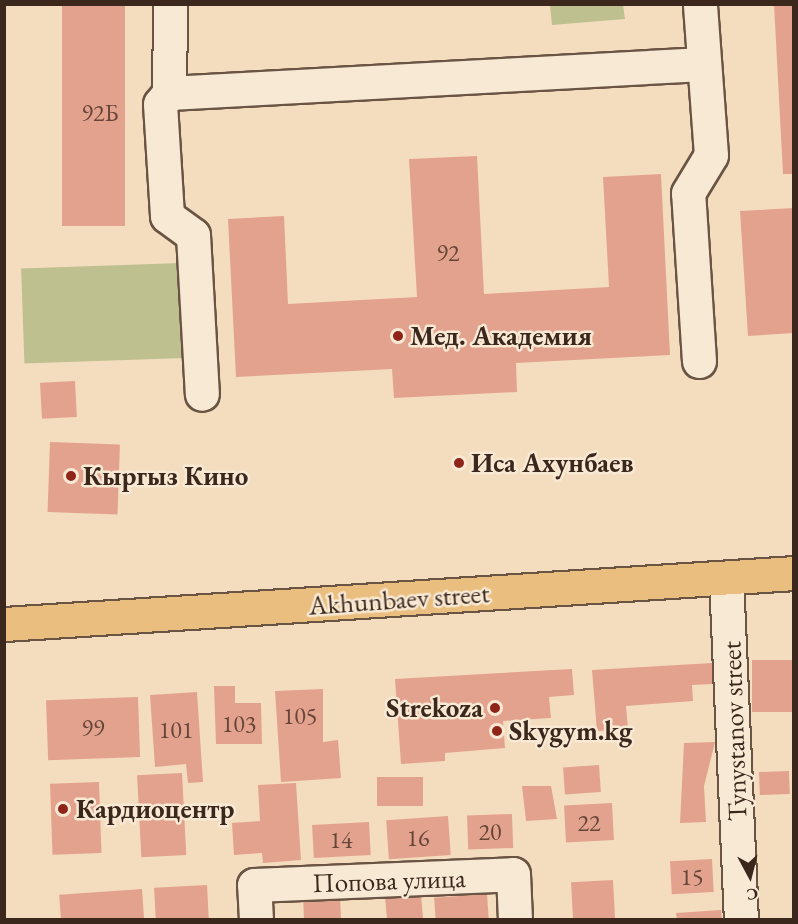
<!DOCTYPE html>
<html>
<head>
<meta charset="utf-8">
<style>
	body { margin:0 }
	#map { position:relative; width:798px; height:924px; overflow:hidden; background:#f4ddbe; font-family:"EB Garamond",serif }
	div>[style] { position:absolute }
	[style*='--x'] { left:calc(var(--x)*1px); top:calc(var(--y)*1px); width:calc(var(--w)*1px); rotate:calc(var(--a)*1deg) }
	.green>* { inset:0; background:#bec090; transform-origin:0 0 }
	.building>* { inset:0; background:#e3a28d; transform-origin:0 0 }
	.roads { filter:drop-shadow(2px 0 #6a5444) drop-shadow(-2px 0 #6a5444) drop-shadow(0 2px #6a5444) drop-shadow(0 -2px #6a5444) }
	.minor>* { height:33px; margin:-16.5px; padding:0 16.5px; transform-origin:16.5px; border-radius:16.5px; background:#f8e9d5 }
	.major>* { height:33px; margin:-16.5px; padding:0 16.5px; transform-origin:16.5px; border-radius:16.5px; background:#eabe7f }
	.dots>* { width:16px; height:16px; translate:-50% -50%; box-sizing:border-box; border:3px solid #f8e9d5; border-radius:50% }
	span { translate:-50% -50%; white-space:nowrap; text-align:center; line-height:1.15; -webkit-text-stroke:5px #f8e9d5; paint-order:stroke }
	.number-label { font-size:24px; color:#664638 }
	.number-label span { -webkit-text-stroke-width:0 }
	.poi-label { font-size:27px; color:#3c271c; font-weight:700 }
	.left { translate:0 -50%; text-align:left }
	.right { translate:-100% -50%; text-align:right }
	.street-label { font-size:27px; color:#3c271c }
	.frame { position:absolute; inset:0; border:6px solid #3c271c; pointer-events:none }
	.north { position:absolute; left:720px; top:846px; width:60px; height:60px; -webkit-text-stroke:4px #f8e9d5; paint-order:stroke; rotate:173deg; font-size:16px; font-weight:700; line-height:24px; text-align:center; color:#3c271c }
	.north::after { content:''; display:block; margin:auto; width:21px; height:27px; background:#3c271c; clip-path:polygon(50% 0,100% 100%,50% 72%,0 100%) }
</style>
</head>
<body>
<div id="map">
	<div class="green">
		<div style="clip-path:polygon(550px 5px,623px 5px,625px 19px,552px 25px)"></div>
		<div style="left:181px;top:263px;width:95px;height:160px;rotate:88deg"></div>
	</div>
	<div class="building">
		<div style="left:62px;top:4px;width:63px;height:222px"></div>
		<div style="clip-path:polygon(774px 4px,794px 4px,794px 174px,783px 174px)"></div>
		<div style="clip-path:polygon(477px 156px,484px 294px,609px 287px,603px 177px,661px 174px,670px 355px,516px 363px,517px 392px,394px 398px,392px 369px,236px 377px,228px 219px,284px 216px,288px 304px,417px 297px,409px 159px)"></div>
		<div style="clip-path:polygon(794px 208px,794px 333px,748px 336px,740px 211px)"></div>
		<div style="left:75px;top:381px;width:36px;height:35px;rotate:87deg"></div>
		<div style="left:50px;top:442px;width:70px;height:70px;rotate:2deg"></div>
		<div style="left:794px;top:660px;width:52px;height:42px;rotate:90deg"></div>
		<div style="clip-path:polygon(712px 663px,714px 684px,692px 685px,693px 701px,626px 706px,628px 729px,597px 731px,592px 670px)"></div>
		<div style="clip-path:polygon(572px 669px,574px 695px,549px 697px,551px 718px,503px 721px,505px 748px,445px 753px,445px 761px,401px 764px,395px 679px)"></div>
		<div style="clip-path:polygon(214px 686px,235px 686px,235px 703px,261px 703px,262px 744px,216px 744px)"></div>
		<div style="clip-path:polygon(323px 689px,323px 742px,338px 740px,341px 778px,281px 782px,275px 691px)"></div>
		<div style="clip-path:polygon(197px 692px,203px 782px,188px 783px,186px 764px,155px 767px,150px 695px)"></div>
		<div style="left:138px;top:697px;width:60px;height:92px;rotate:88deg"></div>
		<div style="clip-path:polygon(715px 742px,704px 786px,706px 822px,680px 823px,684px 743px)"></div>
		<div style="left:599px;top:765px;width:27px;height:36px;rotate:86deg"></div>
		<div style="left:789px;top:771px;width:23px;height:30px;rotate:88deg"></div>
		<div style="left:182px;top:773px;width:82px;height:45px;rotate:87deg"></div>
		<div style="left:377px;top:777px;width:46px;height:29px"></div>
		<div style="left:99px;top:782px;width:71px;height:49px;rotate:88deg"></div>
		<div style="clip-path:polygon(296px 783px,301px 860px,263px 863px,262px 853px,234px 855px,232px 823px,260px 821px,258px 785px)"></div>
		<div style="clip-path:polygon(522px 786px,551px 786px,557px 819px,526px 821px)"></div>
		<div style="left:612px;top:803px;width:37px;height:48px;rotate:87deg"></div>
		<div style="left:512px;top:814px;width:34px;height:45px;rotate:88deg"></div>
		<div style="left:448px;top:816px;width:39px;height:62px;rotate:86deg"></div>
		<div style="left:369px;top:822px;width:33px;height:57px;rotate:87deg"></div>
		<div style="left:712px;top:859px;width:33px;height:42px;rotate:87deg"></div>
		<div style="left:613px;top:880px;width:40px;height:42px;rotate:87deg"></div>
		<div style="left:207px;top:885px;width:35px;height:53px;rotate:87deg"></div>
		<div style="left:142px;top:889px;width:31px;height:83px;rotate:86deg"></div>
		<div style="left:340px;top:892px;width:28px;height:37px;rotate:88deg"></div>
		<div style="left:487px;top:894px;width:26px;height:53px;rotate:86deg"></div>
		<div style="left:421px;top:895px;width:25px;height:36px;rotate:85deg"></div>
		<div style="clip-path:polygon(721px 910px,722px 920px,677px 920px,676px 913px)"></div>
	</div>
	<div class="roads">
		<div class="minor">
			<div style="--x:170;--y:4;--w:89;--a:90.6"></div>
			<div style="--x:169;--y:93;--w:535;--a:-3.11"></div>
			<div style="--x:169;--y:93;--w:14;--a:129"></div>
			<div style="--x:160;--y:104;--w:112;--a:86.4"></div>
			<div style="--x:167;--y:216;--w:32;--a:36"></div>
			<div style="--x:193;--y:235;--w:159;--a:86.8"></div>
			<div style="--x:699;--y:361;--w:168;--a:-93.7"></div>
			<div style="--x:688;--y:193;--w:44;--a:-58.8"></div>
			<div style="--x:711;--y:155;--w:151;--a:-94.2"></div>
			<div style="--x:726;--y:578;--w:342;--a:87.5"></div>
			<div style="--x:256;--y:920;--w:35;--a:-93"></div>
			<div style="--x:254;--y:885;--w:259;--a:-2.4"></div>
			<div style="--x:513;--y:874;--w:46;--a:87.5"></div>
		</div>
		<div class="major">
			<div style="--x:4;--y:624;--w:792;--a:-3.69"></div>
		</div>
	</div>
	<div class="dots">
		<div style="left:398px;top:336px;background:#8f2418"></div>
		<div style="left:459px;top:463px;background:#8f2418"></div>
		<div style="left:71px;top:476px;background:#8f2418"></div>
		<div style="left:495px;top:708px;background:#8f2418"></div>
		<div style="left:497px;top:731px;background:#8f2418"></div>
		<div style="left:63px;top:809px;background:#8f2418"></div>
	</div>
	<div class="number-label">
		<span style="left:100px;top:113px">92Б</span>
		<span style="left:448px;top:253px">92</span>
		<span style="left:300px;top:716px">105</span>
		<span style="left:239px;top:724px">103</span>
		<span style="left:93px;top:728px">99</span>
		<span style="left:176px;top:730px">101</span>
		<span style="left:589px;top:823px">22</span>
		<span style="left:490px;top:832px">20</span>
		<span style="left:418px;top:838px">16</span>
		<span style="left:341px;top:840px">14</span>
		<span style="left:692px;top:877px">15</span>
	</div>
	<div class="poi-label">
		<span class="left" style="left:410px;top:336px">Мед. Академия</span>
		<span class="left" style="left:471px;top:463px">Иса Ахунбаев</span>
		<span class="left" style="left:83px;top:476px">Кыргыз Кино</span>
		<span class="right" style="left:483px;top:708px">Strekoza</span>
		<span class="left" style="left:509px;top:731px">Skygym.kg</span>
		<span class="left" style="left:76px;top:809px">Кардиоцентр</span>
	</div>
	<div class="street-label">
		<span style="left:399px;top:599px;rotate:-4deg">Akhunbaev street</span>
		<span style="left:734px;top:731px;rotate:-92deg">Tynystanov street</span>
		<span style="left:389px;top:880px;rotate:-2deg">Попова улица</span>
	</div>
	<div class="frame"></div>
	<div class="north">С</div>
</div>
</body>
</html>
